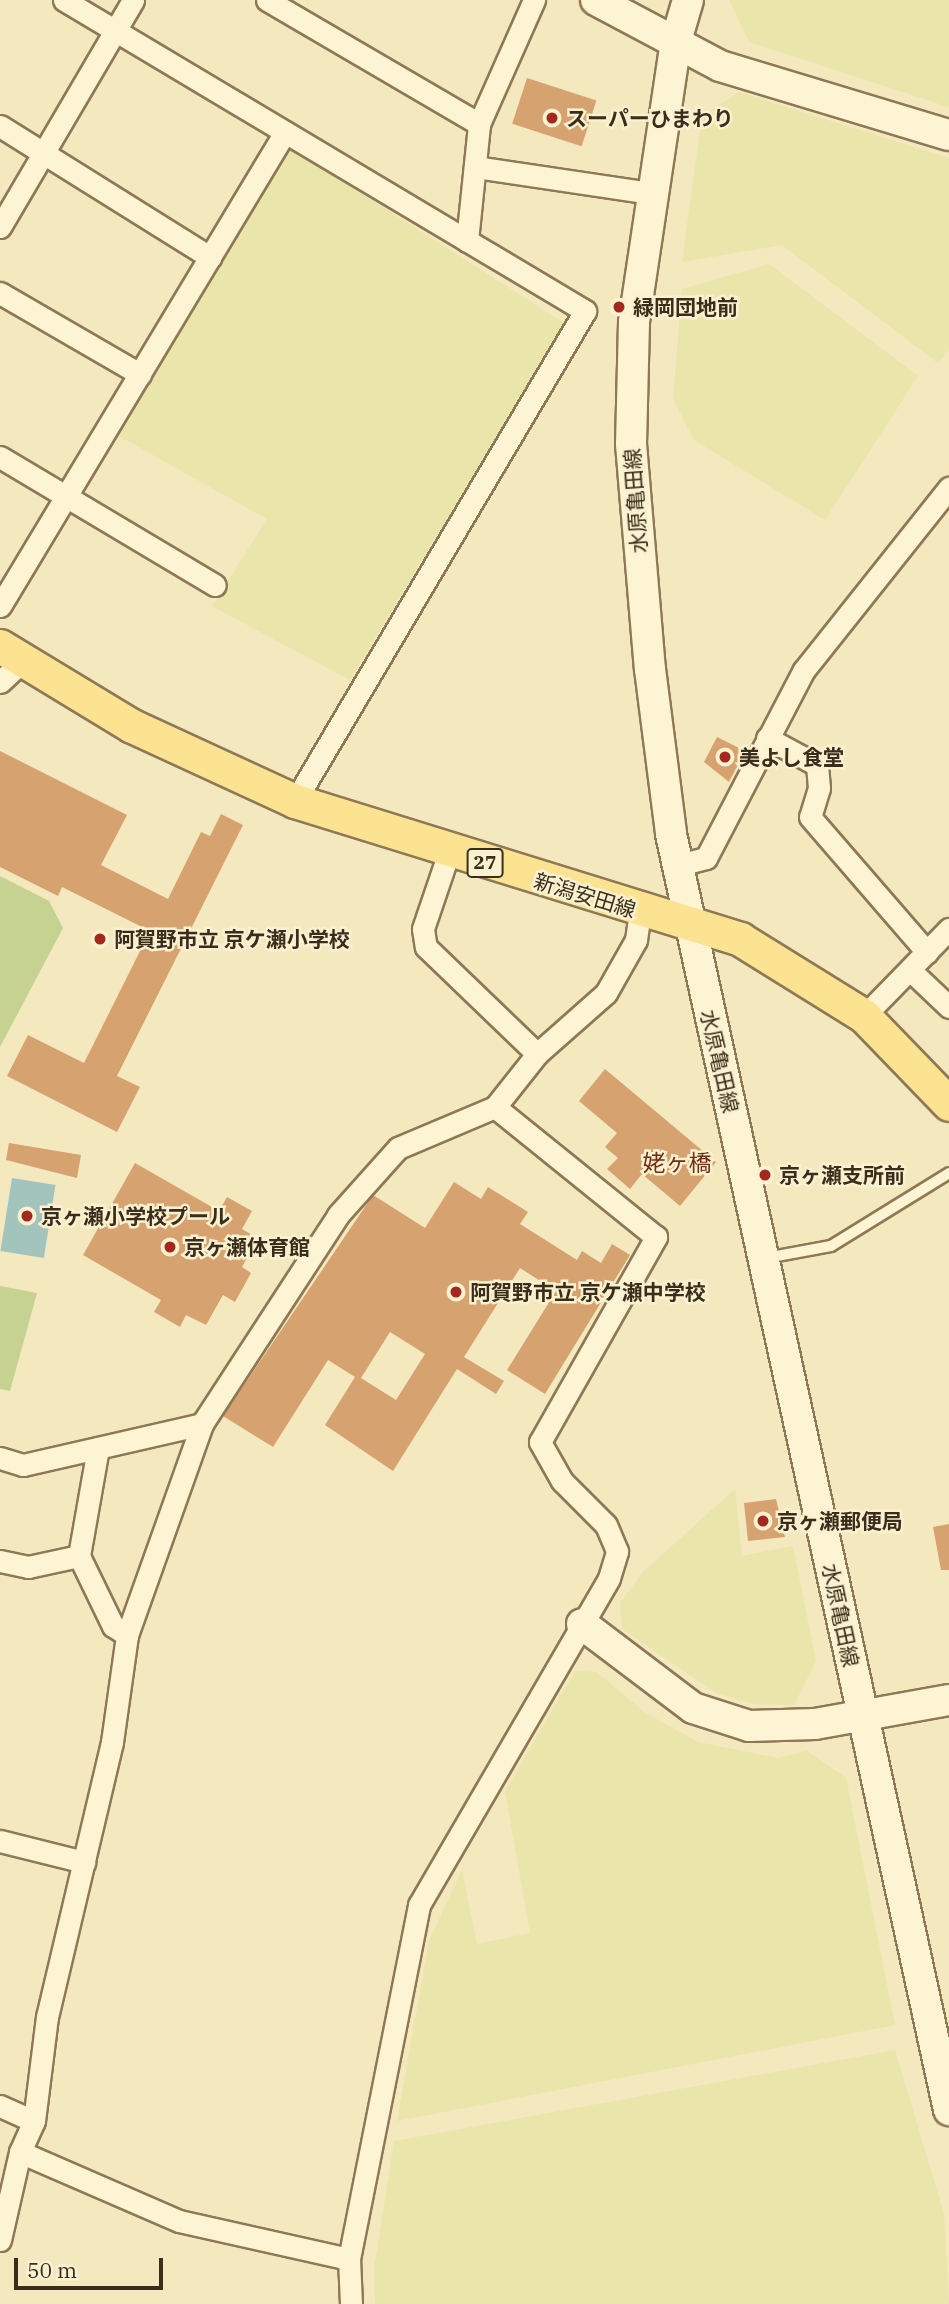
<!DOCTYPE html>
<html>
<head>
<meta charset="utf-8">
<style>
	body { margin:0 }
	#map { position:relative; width:949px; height:2304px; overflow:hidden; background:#f3e8be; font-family:"IBM Plex Serif","Noto Sans JP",serif }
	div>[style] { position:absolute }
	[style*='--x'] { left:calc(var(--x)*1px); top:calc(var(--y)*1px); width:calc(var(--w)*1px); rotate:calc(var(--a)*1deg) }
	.farmland>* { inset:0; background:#e9e5ab }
	.green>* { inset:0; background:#c5d291 }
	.water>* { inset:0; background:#a2c4bd; transform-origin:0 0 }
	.building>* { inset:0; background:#d6a370; transform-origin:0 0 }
	.roads { filter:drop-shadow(2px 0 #8e7855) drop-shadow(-2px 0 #8e7855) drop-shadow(0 2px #8e7855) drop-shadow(0 -2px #8e7855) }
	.lane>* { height:10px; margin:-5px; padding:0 5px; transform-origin:5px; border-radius:5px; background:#fdf4d3 }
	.street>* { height:21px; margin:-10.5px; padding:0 10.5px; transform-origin:10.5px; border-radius:10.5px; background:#fdf4d3 }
	.secondary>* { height:30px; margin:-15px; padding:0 15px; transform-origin:15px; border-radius:15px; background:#fdf4d3 }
	.primary>* { height:33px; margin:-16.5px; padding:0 16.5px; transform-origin:16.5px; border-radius:16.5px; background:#fbe391 }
	.dots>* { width:19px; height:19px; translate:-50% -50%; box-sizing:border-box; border:4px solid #f9f1cf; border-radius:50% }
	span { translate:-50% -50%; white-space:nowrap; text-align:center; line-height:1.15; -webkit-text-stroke:5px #f9f1cf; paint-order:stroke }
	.shield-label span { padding:2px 5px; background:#f9f1cf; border:2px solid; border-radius:5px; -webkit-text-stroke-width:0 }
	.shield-label { font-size:19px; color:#3b2d1b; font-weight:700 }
	.poi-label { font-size:21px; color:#3b2d1b; font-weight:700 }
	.left { translate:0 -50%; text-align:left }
	.street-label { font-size:21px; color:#3b2d1b }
	.neighbourhood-label { font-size:23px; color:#6d2f15 }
	.scale { position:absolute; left:14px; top:2258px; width:149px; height:32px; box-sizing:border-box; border:4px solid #3b2d1b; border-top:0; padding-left:9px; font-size:21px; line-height:24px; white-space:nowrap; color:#3b2d1b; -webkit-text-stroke:5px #f9f1cf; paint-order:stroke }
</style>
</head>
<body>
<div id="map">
	<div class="farmland">
		<div style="clip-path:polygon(729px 0,949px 0,949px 107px,749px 42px)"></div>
		<div style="clip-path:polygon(739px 92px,949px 158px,949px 349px,938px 363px,782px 245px,682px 262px,702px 116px)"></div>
		<div style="clip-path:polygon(287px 146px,564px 323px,350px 680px,212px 606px,267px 519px,119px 436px)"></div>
		<div style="clip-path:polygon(769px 264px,918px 376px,825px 520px,694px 440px,673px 399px,682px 289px)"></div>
		<div style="clip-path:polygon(735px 1489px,742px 1556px,793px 1546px,816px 1661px,794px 1705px,753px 1704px,716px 1693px,622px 1629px,620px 1603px,644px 1571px)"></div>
		<div style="clip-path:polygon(575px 1671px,597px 1672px,644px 1712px,698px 1742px,778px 1758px,807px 1751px,846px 1778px,895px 2025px,397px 2121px,429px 1941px,462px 1870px,477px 1944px,530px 1933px,505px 1791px)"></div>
		<div style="clip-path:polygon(895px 2050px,944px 2214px,949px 2304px,375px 2304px,374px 2270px,394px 2141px)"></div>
	</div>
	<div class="green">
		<div style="clip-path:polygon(0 876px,49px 901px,63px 928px,0 1047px)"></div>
		<div style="clip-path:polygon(0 1286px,37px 1293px,10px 1391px,0 1389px)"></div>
	</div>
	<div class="water">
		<div style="left:12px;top:1178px;width:44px;height:74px;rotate:9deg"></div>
	</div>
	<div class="building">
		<div style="left:527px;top:78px;width:73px;height:48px;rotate:18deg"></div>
		<div style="clip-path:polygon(717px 737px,745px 751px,729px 782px,704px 762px)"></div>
		<div style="clip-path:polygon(0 751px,127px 815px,101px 865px,168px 899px,201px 832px,210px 836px,221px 814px,243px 825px,117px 1076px,140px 1087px,117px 1132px,7px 1076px,28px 1035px,84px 1063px,150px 931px,62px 887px,58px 896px,0 867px)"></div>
		<div style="clip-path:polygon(605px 1069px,716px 1162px,680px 1206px,642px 1174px,630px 1189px,607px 1169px,618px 1158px,605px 1147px,617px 1133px,579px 1101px)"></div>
		<div style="clip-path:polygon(9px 1143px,81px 1155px,77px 1178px,6px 1160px)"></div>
		<div style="clip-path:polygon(135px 1163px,219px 1211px,227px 1197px,252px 1211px,242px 1229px,258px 1238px,242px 1267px,251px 1273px,235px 1302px,223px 1295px,206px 1325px,186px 1315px,180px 1327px,154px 1312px,161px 1300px,83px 1255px)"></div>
		<div style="clip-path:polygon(evenodd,454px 1182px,481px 1199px,488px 1187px,528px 1212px,520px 1224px,577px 1260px,582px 1251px,601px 1263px,612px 1244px,630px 1255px,545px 1394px,507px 1370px,556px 1291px,520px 1268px,464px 1357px,504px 1381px,496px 1394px,457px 1369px,393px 1471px,325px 1425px,355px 1377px,328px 1360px,273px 1447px,223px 1416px,373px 1195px,425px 1228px,454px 1182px,390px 1332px,425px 1354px,396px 1400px,361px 1378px,390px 1332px)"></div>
		<div style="clip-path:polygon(776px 1499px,785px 1537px,748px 1541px,744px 1503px)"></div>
		<div style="clip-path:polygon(949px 1524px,949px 1570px,941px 1570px,933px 1527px)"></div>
	</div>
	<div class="roads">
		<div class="lane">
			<div style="--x:766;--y:1258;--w:66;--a:-10.5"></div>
			<div style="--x:831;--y:1246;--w:139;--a:-31.7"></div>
		</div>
		<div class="street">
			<div style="--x:64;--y:0;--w:607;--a:30.83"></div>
			<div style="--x:585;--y:311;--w:569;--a:120.62"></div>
			<div style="--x:267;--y:0;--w:246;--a:30.3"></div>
			<div style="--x:0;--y:126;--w:248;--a:32"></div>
			<div style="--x:475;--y:167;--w:178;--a:8.4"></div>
			<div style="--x:0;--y:227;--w:263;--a:-59.6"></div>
			<div style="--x:467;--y:241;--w:118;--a:-84.1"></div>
			<div style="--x:479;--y:124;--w:136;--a:-66.1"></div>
			<div style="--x:0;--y:293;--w:162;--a:30.1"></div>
			<div style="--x:0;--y:457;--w:250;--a:30.8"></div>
			<div style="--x:0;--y:606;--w:553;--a:-58.98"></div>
			<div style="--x:0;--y:682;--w:33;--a:-43"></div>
			<div style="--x:767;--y:738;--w:57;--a:28.4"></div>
			<div style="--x:817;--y:765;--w:23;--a:85"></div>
			<div style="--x:819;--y:788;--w:30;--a:107"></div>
			<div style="--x:810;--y:817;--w:179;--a:49.1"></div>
			<div style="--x:449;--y:852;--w:81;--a:108.7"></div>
			<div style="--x:423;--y:929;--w:18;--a:81"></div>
			<div style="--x:426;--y:947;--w:154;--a:43.9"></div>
			<div style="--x:678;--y:865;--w:29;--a:-14"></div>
			<div style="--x:706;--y:858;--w:212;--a:-62.5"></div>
			<div style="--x:804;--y:670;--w:233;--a:-51.5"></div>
			<div style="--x:910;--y:970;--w:54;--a:43.5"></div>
			<div style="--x:864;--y:1016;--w:122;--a:-45.7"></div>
			<div style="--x:98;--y:1448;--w:110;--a:100"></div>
			<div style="--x:79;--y:1556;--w:78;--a:64.1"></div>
			<div style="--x:113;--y:1626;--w:17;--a:33"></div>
			<div style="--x:0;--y:1458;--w:24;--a:17"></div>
			<div style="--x:23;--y:1465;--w:184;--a:-12.9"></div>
			<div style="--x:0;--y:1561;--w:29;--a:12"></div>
			<div style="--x:28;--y:1567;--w:52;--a:-12.2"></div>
			<div style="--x:0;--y:1841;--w:87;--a:14"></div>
			<div style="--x:0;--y:2106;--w:37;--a:24"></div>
			<div style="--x:20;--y:2152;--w:173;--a:23.5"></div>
			<div style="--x:179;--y:2221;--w:174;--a:12.6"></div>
			<div style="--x:0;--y:2240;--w:90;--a:-77.2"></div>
			<div style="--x:20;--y:2152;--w:34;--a:-66"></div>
			<div style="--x:34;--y:2121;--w:105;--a:-82.9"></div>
			<div style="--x:47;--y:2017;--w:283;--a:-76.7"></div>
			<div style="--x:112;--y:1742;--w:108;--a:-82"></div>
			<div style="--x:127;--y:1635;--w:224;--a:-70.4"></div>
			<div style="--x:202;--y:1424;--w:249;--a:-56.9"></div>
			<div style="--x:338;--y:1215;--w:90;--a:-48.2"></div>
			<div style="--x:398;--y:1148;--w:105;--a:-22.9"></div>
			<div style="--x:495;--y:1107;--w:68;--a:-51.6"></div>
			<div style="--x:537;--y:1054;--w:92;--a:-41.5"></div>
			<div style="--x:606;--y:993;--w:61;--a:-60.5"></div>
			<div style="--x:636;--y:940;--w:28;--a:-82"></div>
			<div style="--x:351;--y:2304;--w:45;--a:-92.5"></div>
			<div style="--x:349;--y:2259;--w:361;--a:-78.8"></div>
			<div style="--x:419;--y:1905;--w:378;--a:-59.8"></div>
			<div style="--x:609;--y:1578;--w:28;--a:-73"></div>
			<div style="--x:617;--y:1551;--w:28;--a:-113"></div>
			<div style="--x:606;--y:1525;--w:62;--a:-135"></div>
			<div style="--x:562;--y:1481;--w:45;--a:-119.4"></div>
			<div style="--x:540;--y:1442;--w:236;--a:-60.5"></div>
			<div style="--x:656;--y:1237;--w:207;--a:-141.1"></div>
		</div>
		<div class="secondary">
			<div style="--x:596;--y:0;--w:140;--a:28"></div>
			<div style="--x:720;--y:66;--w:239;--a:16.8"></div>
			<div style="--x:688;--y:0;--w:43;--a:106.3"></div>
			<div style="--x:676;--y:41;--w:284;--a:98.5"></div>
			<div style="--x:634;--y:322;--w:122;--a:91.4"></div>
			<div style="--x:631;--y:444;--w:226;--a:85.2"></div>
			<div style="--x:650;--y:669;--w:166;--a:82.7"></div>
			<div style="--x:671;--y:834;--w:1306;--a:77.71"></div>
			<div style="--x:582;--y:1624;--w:139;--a:37.1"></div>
			<div style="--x:693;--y:1708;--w:59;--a:17.8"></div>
			<div style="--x:749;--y:1726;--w:66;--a:-1.7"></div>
			<div style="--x:815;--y:1724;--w:136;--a:-10.2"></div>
		</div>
		<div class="primary">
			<div style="--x:0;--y:646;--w:154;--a:31.2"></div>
			<div style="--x:132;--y:726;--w:179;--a:24.7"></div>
			<div style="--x:295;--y:801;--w:466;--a:17.2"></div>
			<div style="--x:740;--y:939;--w:146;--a:31.8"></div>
			<div style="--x:864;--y:1016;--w:122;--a:46"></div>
		</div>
	</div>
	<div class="dots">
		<div style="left:552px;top:118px;background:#a4281e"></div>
		<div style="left:619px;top:307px;background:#a4281e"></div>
		<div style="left:725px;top:757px;background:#a4281e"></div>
		<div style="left:100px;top:939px;background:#a4281e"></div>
		<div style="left:765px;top:1175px;background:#a4281e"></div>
		<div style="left:27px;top:1216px;background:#a4281e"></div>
		<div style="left:170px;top:1247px;background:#a4281e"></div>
		<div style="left:456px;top:1292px;background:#a4281e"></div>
		<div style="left:763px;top:1521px;background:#a4281e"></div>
	</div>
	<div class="shield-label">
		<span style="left:485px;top:863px">27</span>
	</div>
	<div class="poi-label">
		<span class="left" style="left:566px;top:118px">スーパーひまわり</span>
		<span class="left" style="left:633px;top:307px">緑岡団地前</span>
		<span class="left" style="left:739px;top:757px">美よし食堂</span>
		<span class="left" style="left:114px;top:939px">阿賀野市立 京ケ瀬小学校</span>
		<span class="left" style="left:779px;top:1175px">京ヶ瀬支所前</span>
		<span class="left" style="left:41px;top:1216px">京ヶ瀬小学校プール</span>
		<span class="left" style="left:184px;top:1247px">京ヶ瀬体育館</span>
		<span class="left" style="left:470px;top:1292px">阿賀野市立 京ケ瀬中学校</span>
		<span class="left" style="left:777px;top:1521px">京ヶ瀬郵便局</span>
	</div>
	<div class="street-label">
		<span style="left:635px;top:501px;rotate:-94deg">水原亀田線</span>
		<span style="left:585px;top:895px;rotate:17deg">新潟安田線</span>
		<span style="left:720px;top:1061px;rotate:77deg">水原亀田線</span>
		<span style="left:841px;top:1615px;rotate:78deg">水原亀田線</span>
	</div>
	<div class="neighbourhood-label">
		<span style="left:677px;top:1162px">姥ヶ橋</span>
	</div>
	<div class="scale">50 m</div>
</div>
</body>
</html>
